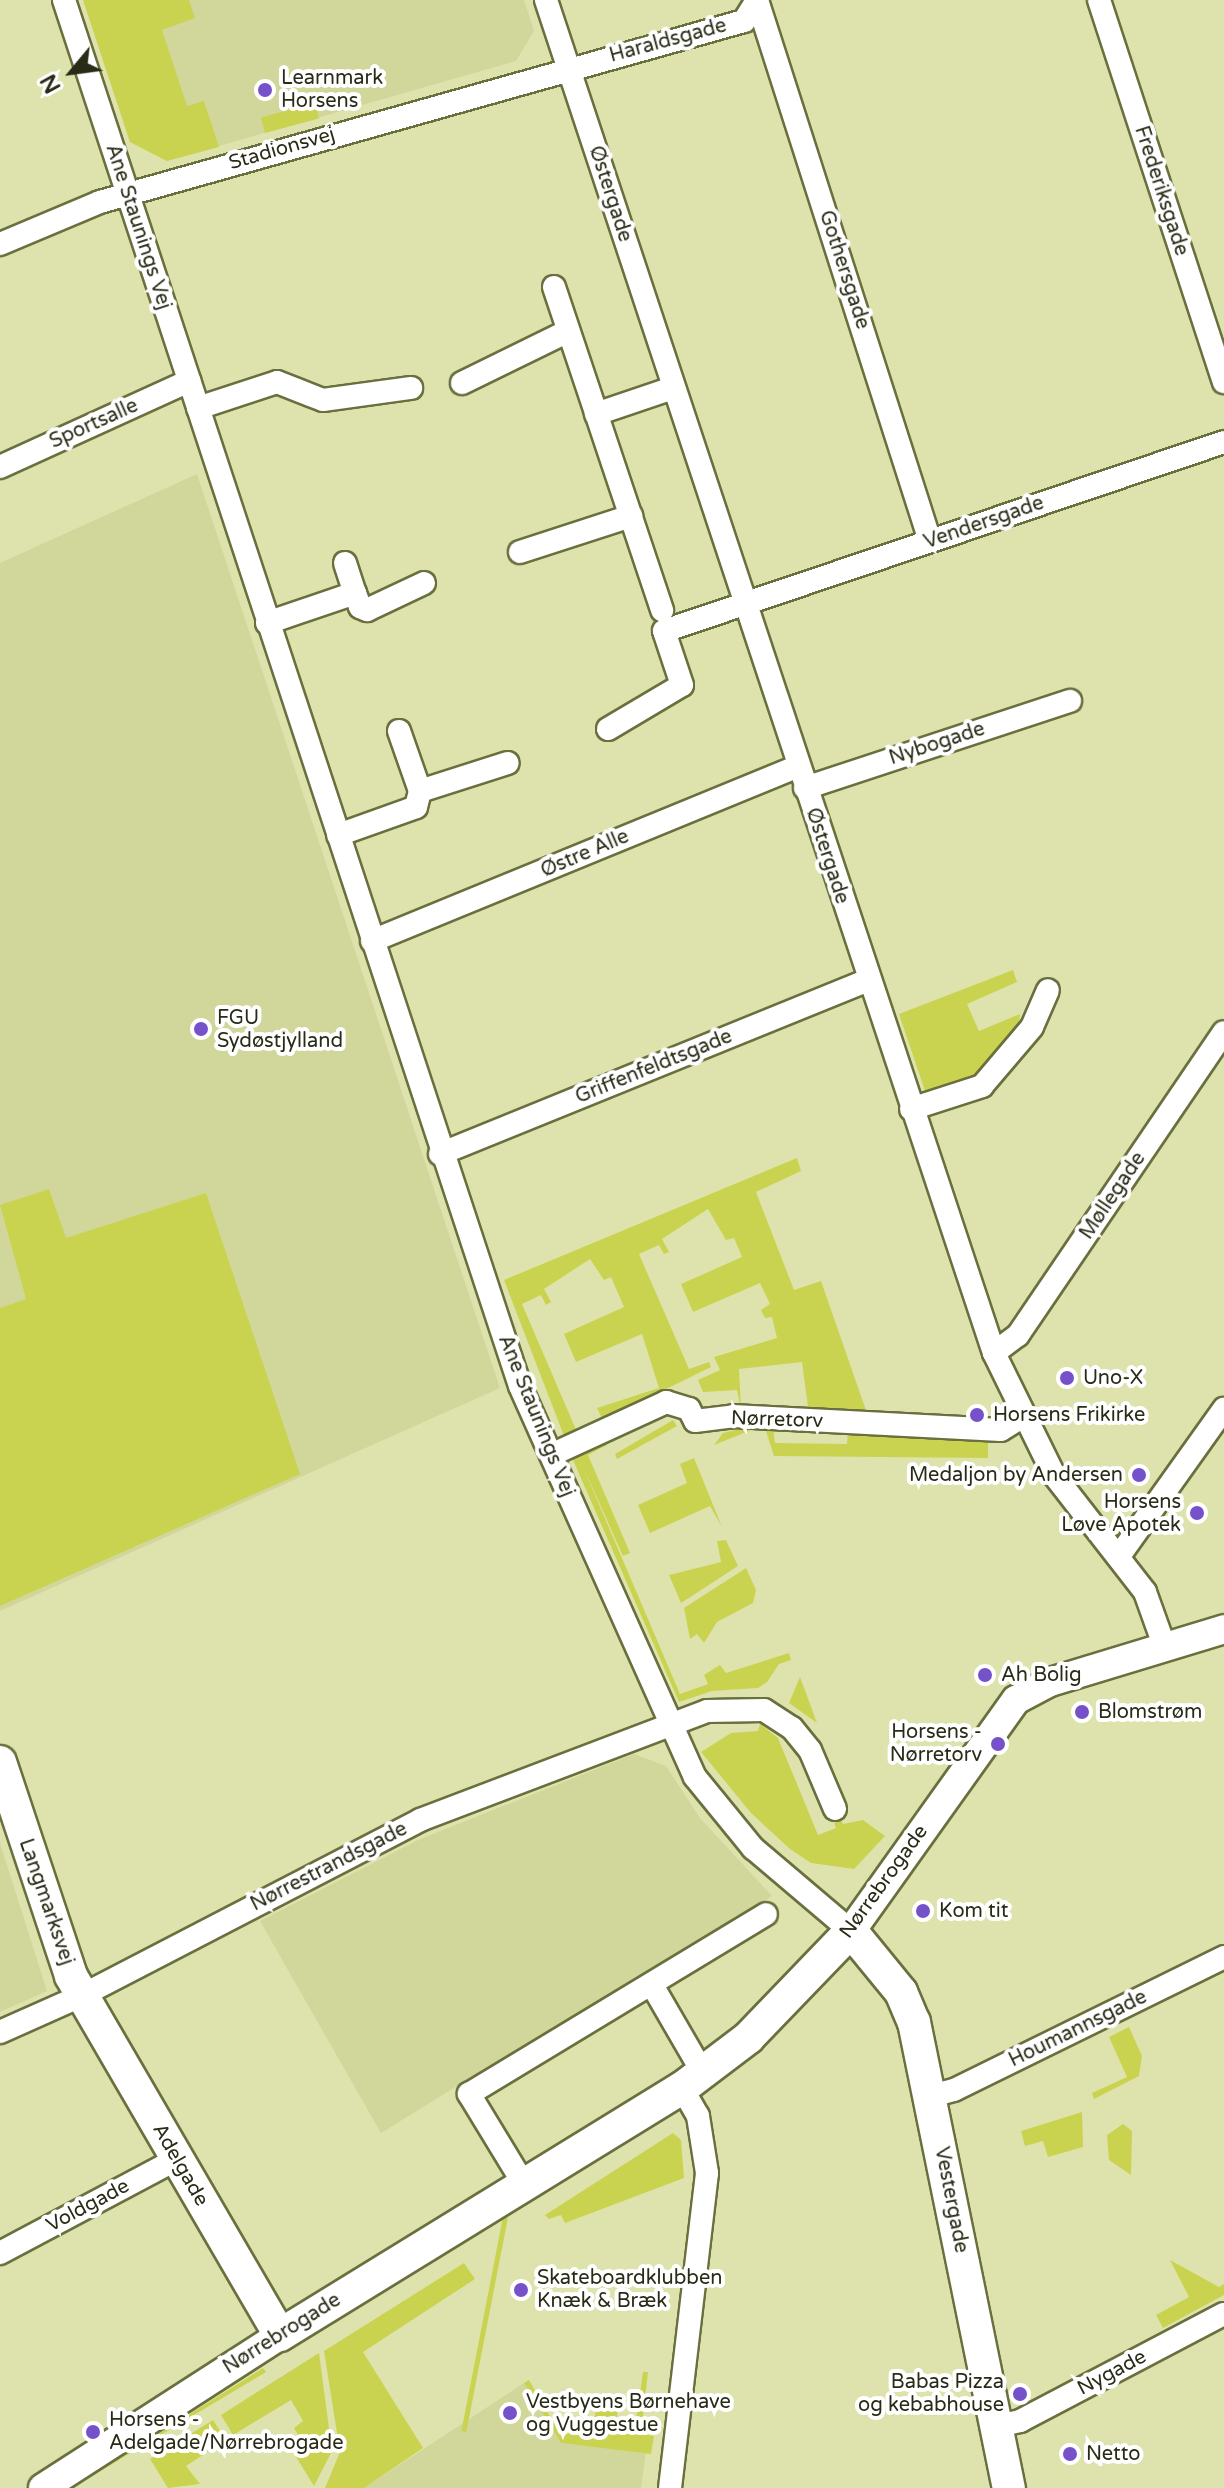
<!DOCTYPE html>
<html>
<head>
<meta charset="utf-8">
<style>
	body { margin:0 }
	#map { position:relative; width:1224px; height:2488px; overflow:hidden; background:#dee3ae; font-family:"Varela Round",sans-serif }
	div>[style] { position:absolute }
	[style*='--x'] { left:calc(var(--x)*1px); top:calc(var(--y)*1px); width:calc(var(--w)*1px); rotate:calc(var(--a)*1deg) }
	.built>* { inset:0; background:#d1d79b }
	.green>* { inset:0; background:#cad34f; transform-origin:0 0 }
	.roads { filter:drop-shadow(2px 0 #6a6f3e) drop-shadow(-2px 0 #6a6f3e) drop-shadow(0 2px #6a6f3e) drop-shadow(0 -2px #6a6f3e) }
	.minor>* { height:22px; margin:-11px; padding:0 11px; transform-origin:11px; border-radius:11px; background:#fff }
	.tertiary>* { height:28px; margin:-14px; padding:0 14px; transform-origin:14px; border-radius:14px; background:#fff }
	.secondary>* { height:32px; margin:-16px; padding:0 16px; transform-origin:16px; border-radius:16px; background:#fff }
	.dots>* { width:22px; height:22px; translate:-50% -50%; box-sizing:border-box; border:4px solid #fff; border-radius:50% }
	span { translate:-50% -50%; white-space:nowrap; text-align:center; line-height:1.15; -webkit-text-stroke:8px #fff; paint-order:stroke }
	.street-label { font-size:20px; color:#292b17 }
	.poi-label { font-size:20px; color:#292b17 }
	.left { translate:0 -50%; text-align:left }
	.right { translate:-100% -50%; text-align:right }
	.north { position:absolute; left:32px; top:32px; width:80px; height:80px; -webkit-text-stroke:6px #fff; paint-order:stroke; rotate:241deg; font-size:22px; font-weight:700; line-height:32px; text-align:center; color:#292b17 }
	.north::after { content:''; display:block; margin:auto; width:28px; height:36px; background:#292b17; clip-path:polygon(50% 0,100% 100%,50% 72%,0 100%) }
</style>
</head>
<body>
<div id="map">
	<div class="built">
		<div style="clip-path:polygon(83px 0,524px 0,534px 31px,516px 61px,167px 161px,130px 142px)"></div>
		<div style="clip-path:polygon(197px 474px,500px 1388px,0 1611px,0 563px)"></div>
		<div style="clip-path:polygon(634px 1754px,666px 1766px,700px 1818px,772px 1896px,487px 2074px,483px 2070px,381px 2133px,260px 1921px,418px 1840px)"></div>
		<div style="clip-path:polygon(0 1843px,47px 1991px,0 2012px)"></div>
		<div style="clip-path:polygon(524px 2383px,561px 2443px,646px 2453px,641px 2488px,364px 2488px)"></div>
	</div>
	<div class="green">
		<div style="clip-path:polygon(83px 0,189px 0,195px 18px,162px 30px,187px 106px,204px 101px,219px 147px,167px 161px,130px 142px)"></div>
		<div style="left:315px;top:103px;width:16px;height:56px;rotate:75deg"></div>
		<div style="clip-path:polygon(1013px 970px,1017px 982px,967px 1004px,979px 1031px,1020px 1014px,1019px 1026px,973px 1079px,925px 1091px,899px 1014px)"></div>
		<div style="clip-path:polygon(797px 1158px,801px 1171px,756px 1192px,794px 1290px,821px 1281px,869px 1419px,809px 1415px,802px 1362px,739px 1369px,741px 1409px,737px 1390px,703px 1392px,698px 1380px,720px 1370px,714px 1357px,777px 1338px,772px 1317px,765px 1318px,761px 1310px,770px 1304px,760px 1283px,693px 1312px,681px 1284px,742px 1257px,734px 1238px,726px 1240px,708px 1209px,662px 1239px,669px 1252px,664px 1254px,659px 1245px,639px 1254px,689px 1369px,709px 1362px,711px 1367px,603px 1420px,597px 1408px,659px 1388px,642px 1334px,576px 1362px,564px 1334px,624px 1307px,611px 1277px,604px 1280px,590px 1259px,544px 1289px,551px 1302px,546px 1305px,541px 1295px,522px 1304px,577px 1432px,564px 1436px,504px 1280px)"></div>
		<div style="clip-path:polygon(49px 1189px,66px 1238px,206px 1193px,300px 1474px,0 1606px,0 1308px,26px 1299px,0 1205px)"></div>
		<div style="clip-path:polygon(673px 1420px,677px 1426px,617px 1459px,615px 1454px)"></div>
		<div style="clip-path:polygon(756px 1425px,765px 1425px,773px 1427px,775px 1443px,847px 1444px,848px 1429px,988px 1434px,988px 1458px,774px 1456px,764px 1425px,714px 1445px,723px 1433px)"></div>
		<div style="clip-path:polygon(605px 1441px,607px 1445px,588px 1455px,630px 1553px,623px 1556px,581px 1462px,680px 1694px,708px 1684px,704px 1675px,720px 1665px,726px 1673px,789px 1653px,791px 1660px,779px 1664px,767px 1682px,758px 1688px,712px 1691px,679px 1702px,573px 1460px)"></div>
		<div style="clip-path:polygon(694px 1458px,722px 1527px,710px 1506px,650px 1533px,638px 1505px,687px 1483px,680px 1464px)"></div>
		<div style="clip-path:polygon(726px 1540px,738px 1566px,681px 1603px,669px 1575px,721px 1562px,717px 1541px)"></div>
		<div style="clip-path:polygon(746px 1568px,756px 1590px,753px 1603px,717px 1622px,704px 1643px,697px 1634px,690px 1639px,684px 1608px)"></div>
		<div style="clip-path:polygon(800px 1677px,817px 1723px,789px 1703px)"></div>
		<div style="clip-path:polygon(760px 1724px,778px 1738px,818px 1835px,836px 1828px,834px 1823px,841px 1820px,843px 1824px,863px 1820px,885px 1836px,854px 1869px,811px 1863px,790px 1849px,751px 1813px,701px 1752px,731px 1733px,758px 1731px)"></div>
		<div style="clip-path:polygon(1129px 2027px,1142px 2056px,1139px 2076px,1094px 2099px,1092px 2093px,1127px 2077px,1109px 2037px)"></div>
		<div style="clip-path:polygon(1082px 2112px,1083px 2147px,1048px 2157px,1043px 2141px,1025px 2146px,1021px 2131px)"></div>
		<div style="clip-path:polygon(1123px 2124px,1132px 2131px,1131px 2175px,1109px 2160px,1107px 2135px)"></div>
		<div style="clip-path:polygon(673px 2133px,681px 2140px,684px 2178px,565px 2223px,561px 2215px,549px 2219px,545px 2215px)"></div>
		<div style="left:503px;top:2217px;width:5px;height:218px;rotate:11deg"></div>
		<div style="clip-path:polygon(1170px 2260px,1219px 2287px,1224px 2284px,1224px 2295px,1163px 2328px,1156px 2315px,1189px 2297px)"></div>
		<div style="clip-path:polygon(464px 2263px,475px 2279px,363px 2352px,423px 2448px,364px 2488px,325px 2488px,340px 2452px,324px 2351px)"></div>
		<div style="clip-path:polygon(319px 2353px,332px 2451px,314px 2486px,293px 2452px,304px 2445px,294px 2428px,303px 2421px,291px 2400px,233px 2435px,221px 2415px)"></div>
		<div style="clip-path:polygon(263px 2368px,266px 2372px,72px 2488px)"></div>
		<div style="clip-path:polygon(643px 2372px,648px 2372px,641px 2434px,654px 2436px,651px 2454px,561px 2443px,524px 2383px,529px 2380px,559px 2432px,593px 2436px,596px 2405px,618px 2408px,615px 2431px,634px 2434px)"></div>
		<div style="clip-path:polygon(213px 2420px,226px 2440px,186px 2466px,200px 2484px,168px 2488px,150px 2459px)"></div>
	</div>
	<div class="roads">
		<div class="minor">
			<div style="--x:64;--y:0;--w:1459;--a:71.79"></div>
			<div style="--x:520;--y:1386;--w:428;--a:65.9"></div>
			<div style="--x:695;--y:1777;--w:92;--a:50.8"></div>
			<div style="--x:753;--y:1848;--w:128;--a:40.3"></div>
			<div style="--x:546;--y:0;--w:1425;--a:71.68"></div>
			<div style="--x:994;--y:1353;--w:136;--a:63.8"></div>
			<div style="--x:1054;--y:1475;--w:148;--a:52.1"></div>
			<div style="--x:1145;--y:1592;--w:59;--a:70.3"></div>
			<div style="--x:757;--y:0;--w:568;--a:72.27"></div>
			<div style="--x:1099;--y:0;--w:402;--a:71.9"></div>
			<div style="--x:0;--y:244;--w:108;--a:-22.8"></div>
			<div style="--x:100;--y:202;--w:669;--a:-15.7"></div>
			<div style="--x:744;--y:21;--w:25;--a:-58"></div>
			<div style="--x:554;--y:287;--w:341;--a:71.5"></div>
			<div style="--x:462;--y:383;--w:118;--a:-26.1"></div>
			<div style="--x:198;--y:408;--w:83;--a:-18.2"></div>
			<div style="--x:277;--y:382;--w:49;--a:21.4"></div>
			<div style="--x:323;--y:400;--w:89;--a:-7.8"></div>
			<div style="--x:596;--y:414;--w:81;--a:-18.7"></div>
			<div style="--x:0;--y:467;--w:208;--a:-24.5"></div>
			<div style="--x:520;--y:552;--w:117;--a:-18"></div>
			<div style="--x:345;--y:563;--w:32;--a:72"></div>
			<div style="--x:267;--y:623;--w:93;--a:-18.8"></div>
			<div style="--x:355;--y:593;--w:15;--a:70"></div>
			<div style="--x:360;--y:607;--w:8;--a:23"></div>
			<div style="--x:367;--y:610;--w:63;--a:-25.3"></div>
			<div style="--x:608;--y:729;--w:86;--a:-30.7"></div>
			<div style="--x:682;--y:685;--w:57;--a:-108.4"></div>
			<div style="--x:664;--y:631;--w:591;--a:-18.65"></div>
			<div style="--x:399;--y:731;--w:64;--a:70.7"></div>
			<div style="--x:805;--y:788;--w:279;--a:-18.2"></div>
			<div style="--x:338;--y:835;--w:83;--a:-19.7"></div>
			<div style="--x:416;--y:807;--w:16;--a:-76"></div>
			<div style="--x:420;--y:791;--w:92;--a:-17.7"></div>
			<div style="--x:372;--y:941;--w:461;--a:-22.3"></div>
			<div style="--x:911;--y:1109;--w:75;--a:-17.9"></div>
			<div style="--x:982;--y:1086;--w:77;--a:-49.7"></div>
			<div style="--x:1032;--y:1027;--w:40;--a:-66.6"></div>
			<div style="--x:440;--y:1154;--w:462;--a:-22.1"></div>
			<div style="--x:994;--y:1353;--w:30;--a:-37"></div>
			<div style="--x:1018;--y:1335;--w:366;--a:-55.8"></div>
			<div style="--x:551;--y:1455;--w:127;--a:-24.7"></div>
			<div style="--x:666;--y:1402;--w:24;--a:17"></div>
			<div style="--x:689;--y:1409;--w:13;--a:63"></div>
			<div style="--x:695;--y:1421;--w:38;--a:-7"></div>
			<div style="--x:733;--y:1416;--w:268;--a:3"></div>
			<div style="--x:1001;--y:1430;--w:25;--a:-32"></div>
			<div style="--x:1119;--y:1556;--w:181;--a:-54.5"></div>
			<div style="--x:652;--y:1985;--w:102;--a:59.9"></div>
			<div style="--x:0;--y:2032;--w:91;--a:-24"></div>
			<div style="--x:83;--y:1995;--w:380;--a:-27.4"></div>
			<div style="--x:420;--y:1820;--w:307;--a:-20.8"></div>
			<div style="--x:707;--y:1711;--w:57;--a:-1"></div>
			<div style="--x:764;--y:1710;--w:33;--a:33"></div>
			<div style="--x:792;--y:1728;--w:28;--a:51"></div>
			<div style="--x:810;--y:1750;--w:64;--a:67"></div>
			<div style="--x:931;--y:2096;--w:24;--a:-15"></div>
			<div style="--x:954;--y:2090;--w:301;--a:-26.2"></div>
			<div style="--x:525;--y:2186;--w:108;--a:-121.3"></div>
			<div style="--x:469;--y:2094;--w:347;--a:-31.2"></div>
			<div style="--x:0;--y:2253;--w:200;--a:-28"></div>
			<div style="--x:997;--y:2426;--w:24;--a:-12"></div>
			<div style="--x:1020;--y:2421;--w:230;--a:-27.7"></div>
			<div style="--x:670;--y:2488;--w:317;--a:-83.3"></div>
			<div style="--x:707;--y:2173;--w:58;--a:-99"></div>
			<div style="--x:698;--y:2116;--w:32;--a:-120"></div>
		</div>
		<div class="tertiary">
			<div style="--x:851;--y:1931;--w:284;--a:-54.5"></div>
			<div style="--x:1016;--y:1700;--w:38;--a:-28"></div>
			<div style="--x:1050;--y:1682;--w:182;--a:-16.9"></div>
			<div style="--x:43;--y:2488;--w:282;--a:-32.8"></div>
		</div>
		<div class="secondary">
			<div style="--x:0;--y:1762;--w:225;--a:71.6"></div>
			<div style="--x:71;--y:1976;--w:415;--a:59.8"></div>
			<div style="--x:280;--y:2335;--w:472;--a:-31.6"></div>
			<div style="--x:682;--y:2088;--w:83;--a:-37.1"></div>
			<div style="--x:748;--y:2038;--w:149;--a:-46.1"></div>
			<div style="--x:851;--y:1931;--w:79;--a:50.7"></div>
			<div style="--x:901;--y:1992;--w:33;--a:67"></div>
			<div style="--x:914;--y:2022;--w:476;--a:78.5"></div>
		</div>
	</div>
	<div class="dots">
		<div style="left:265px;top:90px;background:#7551ca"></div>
		<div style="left:201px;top:1029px;background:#7551ca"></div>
		<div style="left:1067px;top:1378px;background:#7551ca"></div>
		<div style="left:977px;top:1415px;background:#7551ca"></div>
		<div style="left:1139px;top:1475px;background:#7551ca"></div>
		<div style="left:1197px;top:1513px;background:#7551ca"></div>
		<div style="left:985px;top:1675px;background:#7551ca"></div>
		<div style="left:1082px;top:1712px;background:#7551ca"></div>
		<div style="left:998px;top:1744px;background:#7551ca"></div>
		<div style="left:923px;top:1911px;background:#7551ca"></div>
		<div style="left:521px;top:2290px;background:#7551ca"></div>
		<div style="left:1020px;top:2394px;background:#7551ca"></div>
		<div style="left:510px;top:2413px;background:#7551ca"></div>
		<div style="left:93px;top:2432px;background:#7551ca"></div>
		<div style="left:1070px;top:2454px;background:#7551ca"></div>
	</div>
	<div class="street-label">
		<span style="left:668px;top:41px;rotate:-15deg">Haraldsgade</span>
		<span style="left:282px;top:149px;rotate:-16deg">Stadionsvej</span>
		<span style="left:1161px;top:191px;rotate:72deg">Frederiksgade</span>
		<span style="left:610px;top:194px;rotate:72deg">Østergade</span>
		<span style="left:138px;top:227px;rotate:72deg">Ane Staunings Vej</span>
		<span style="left:844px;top:270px;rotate:72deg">Gothersgade</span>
		<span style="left:94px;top:424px;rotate:-24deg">Sportsalle</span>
		<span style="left:984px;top:523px;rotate:-19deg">Vendersgade</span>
		<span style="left:937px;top:744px;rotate:-18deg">Nybogade</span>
		<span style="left:585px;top:854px;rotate:-23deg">Østre Alle</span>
		<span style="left:827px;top:856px;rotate:72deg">Østergade</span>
		<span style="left:654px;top:1067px;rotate:-22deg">Griffenfeldtsgade</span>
		<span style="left:1113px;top:1196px;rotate:-56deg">Møllegade</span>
		<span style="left:536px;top:1416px;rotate:68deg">Ane Staunings Vej</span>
		<span style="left:777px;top:1420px;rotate:2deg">Nørretorv</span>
		<span style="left:329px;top:1867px;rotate:-27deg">Nørrestrandsgade</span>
		<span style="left:884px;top:1882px;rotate:-54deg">Nørrebrogade</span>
		<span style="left:46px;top:1902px;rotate:71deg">Langmarksvej</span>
		<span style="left:1078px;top:2029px;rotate:-26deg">Houmannsgade</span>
		<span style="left:180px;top:2165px;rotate:60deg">Adelgade</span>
		<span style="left:951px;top:2200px;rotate:79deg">Vestergade</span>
		<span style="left:88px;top:2206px;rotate:-28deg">Voldgade</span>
		<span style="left:282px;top:2334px;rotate:-32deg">Nørrebrogade</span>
		<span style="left:1112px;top:2373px;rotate:-28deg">Nygade</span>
	</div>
	<div class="poi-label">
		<span class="left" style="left:281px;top:90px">Learnmark<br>Horsens</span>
		<span class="left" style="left:217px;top:1030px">FGU<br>Sydøstjylland</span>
		<span class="left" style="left:1083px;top:1378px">Uno-X</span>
		<span class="left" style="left:993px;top:1415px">Horsens Frikirke</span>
		<span class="right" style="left:1123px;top:1475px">Medaljon by Andersen</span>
		<span class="right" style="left:1181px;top:1514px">Horsens<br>Løve Apotek</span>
		<span class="left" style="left:1001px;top:1675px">Ah Bolig</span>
		<span class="left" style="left:1098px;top:1712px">Blomstrøm</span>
		<span class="right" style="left:982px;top:1744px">Horsens -<br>Nørretorv</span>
		<span class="left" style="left:939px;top:1911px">Kom tit</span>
		<span class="left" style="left:537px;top:2290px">Skateboardklubben<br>Knæk &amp; Bræk</span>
		<span class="right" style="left:1004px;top:2394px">Babas Pizza<br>og kebabhouse</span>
		<span class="left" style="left:526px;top:2414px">Vestbyens Børnehave<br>og Vuggestue</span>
		<span class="left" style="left:109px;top:2432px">Horsens -<br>Adelgade/Nørrebrogade</span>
		<span class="left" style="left:1086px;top:2454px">Netto</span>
	</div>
	<div class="north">N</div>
</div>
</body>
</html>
